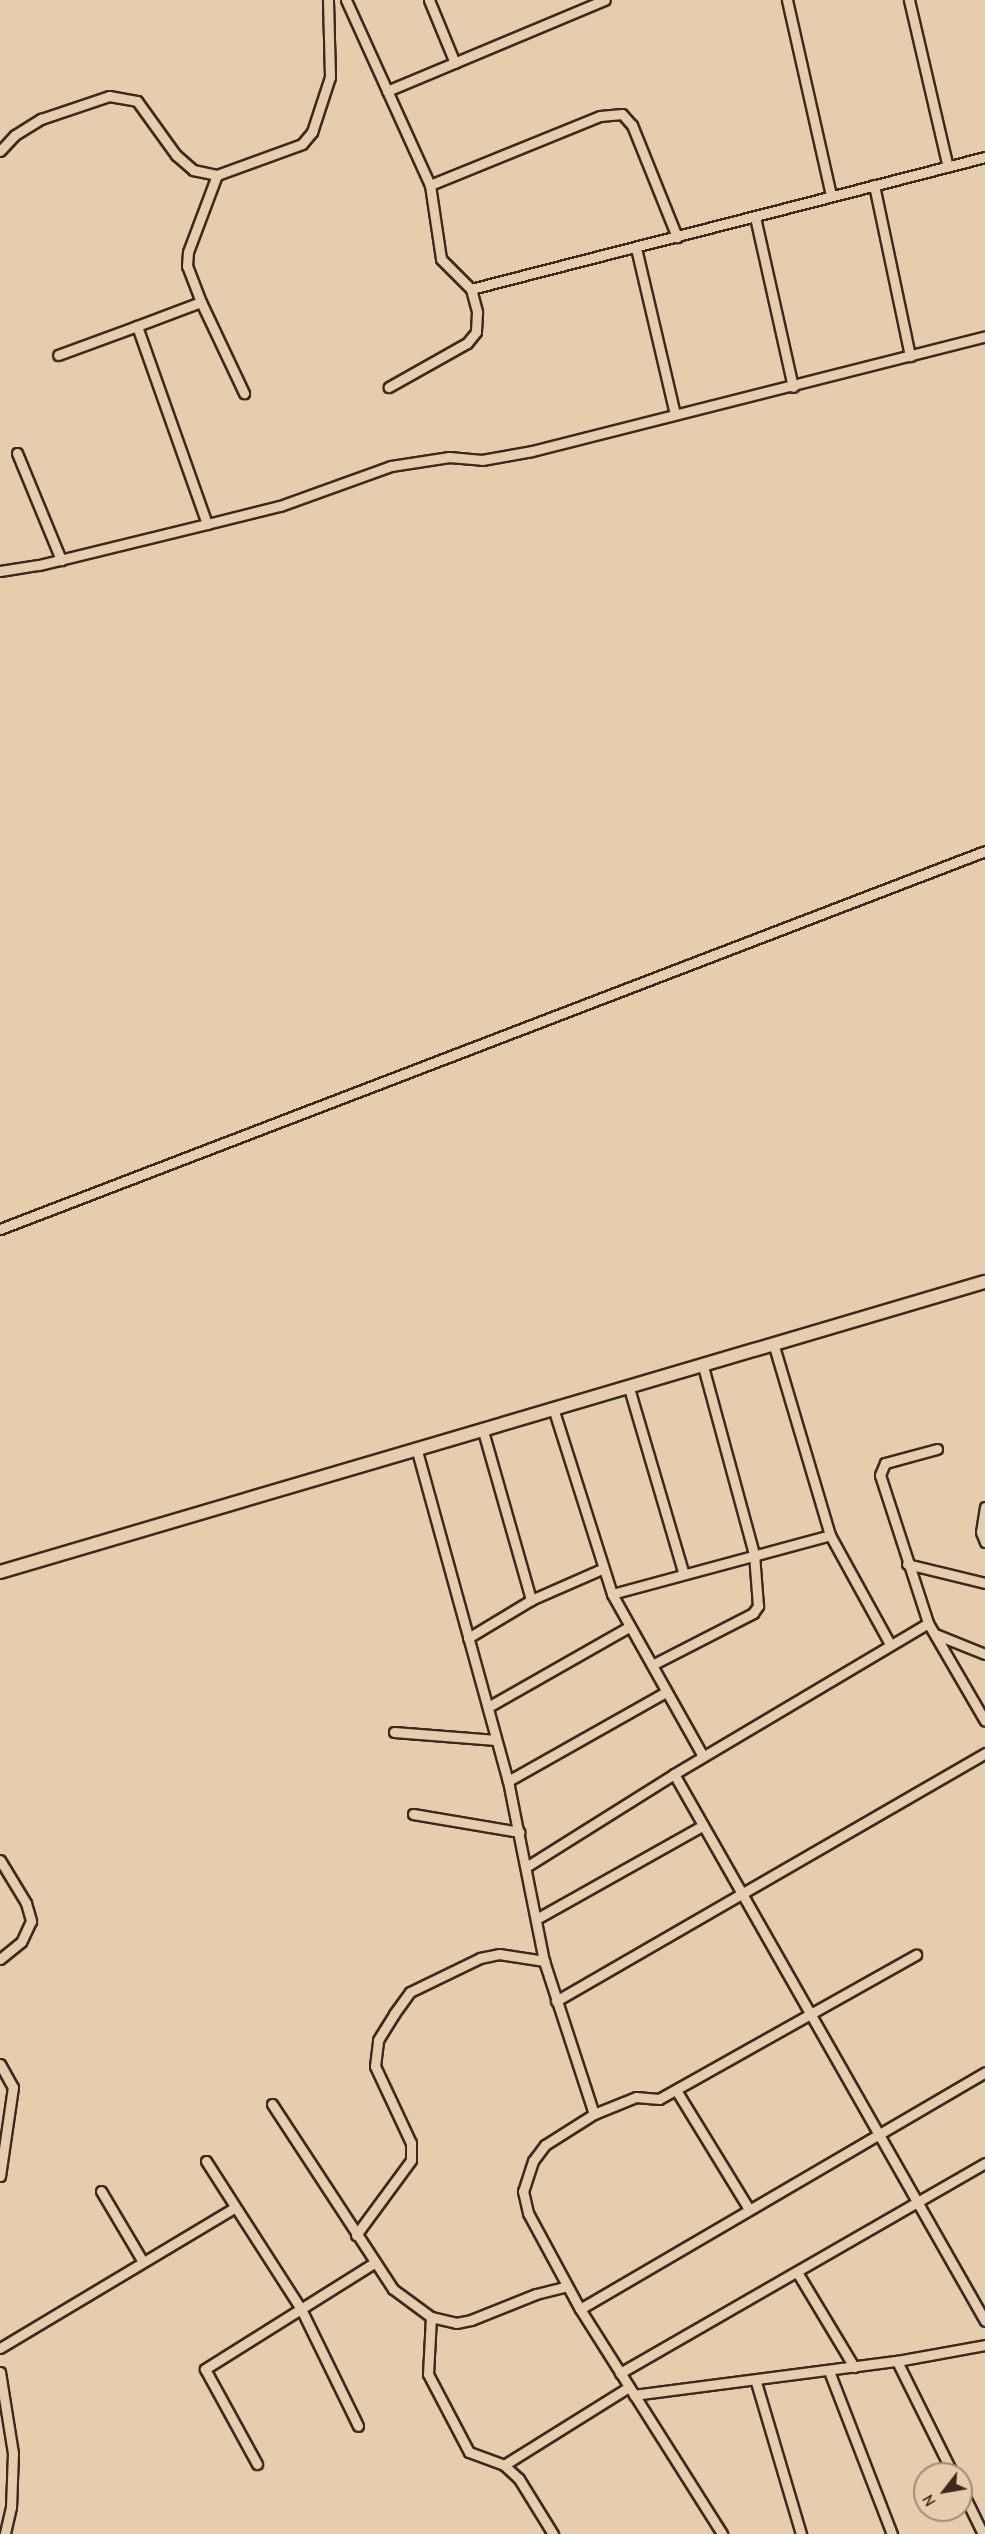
<!DOCTYPE html>
<html>
<head>
<meta charset="utf-8">
<style>
	body { margin:0 }
	#map { position:relative; width:985px; height:2534px; overflow:hidden; background:#e6cdae; font-family:"Comic Neue",sans-serif }
	div>[style] { position:absolute }
	[style*='--x'] { left:calc(var(--x)*1px); top:calc(var(--y)*1px); width:calc(var(--w)*1px); rotate:calc(var(--a)*1deg) }
	.roads { filter:drop-shadow(2px 0 #3b2a1e) drop-shadow(-2px 0 #3b2a1e) drop-shadow(0 2px #3b2a1e) drop-shadow(0 -2px #3b2a1e) }
	.minor>* { height:9px; margin:-4.5px; padding:0 4.5px; transform-origin:4.5px; border-radius:4.5px; background:#e6cdae }
	.tertiary>* { height:12px; margin:-6px; padding:0 6px; transform-origin:6px; border-radius:6px; background:#e6cdae }
	span { translate:-50% -50%; white-space:nowrap; text-align:center; line-height:1.15; -webkit-text-stroke:5px #e6cdae; paint-order:stroke }
	.north { position:absolute; left:913px; top:2462px; width:60px; height:60px; box-sizing:border-box; background:#e6cdae; border:2px solid #a28c74; border-radius:50%; rotate:239deg; font-size:16px; font-weight:700; line-height:24px; text-align:center; color:#3b2a1e }
	.north::after { content:''; display:block; margin:auto; width:21px; height:27px; background:#3b2a1e; clip-path:polygon(50% 0,100% 100%,50% 72%,0 100%) }
</style>
</head>
<body>
<div id="map">
	<div class="roads">
		<div class="minor">
			<div style="--x:346;--y:0;--w:203;--a:65.6"></div>
			<div style="--x:430;--y:185;--w:75;--a:81.5"></div>
			<div style="--x:441;--y:259;--w:42;--a:45"></div>
			<div style="--x:471;--y:289;--w:24;--a:75"></div>
			<div style="--x:477;--y:312;--w:20;--a:93"></div>
			<div style="--x:476;--y:332;--w:14;--a:129"></div>
			<div style="--x:467;--y:343;--w:90;--a:150.6"></div>
			<div style="--x:429;--y:0;--w:68;--a:67.6"></div>
			<div style="--x:787;--y:0;--w:201;--a:77.3"></div>
			<div style="--x:909;--y:0;--w:171;--a:76.9"></div>
			<div style="--x:387;--y:91;--w:236;--a:-22.7"></div>
			<div style="--x:0;--y:151;--w:22;--a:-47"></div>
			<div style="--x:15;--y:135;--w:31;--a:-32"></div>
			<div style="--x:41;--y:119;--w:72;--a:-18.7"></div>
			<div style="--x:109;--y:96;--w:28;--a:10"></div>
			<div style="--x:137;--y:101;--w:67;--a:54.2"></div>
			<div style="--x:176;--y:155;--w:23;--a:41"></div>
			<div style="--x:193;--y:170;--w:25;--a:12"></div>
			<div style="--x:217;--y:175;--w:90;--a:-20"></div>
			<div style="--x:302;--y:144;--w:16;--a:-50"></div>
			<div style="--x:312;--y:132;--w:58;--a:-71.9"></div>
			<div style="--x:330;--y:77;--w:77;--a:-91.5"></div>
			<div style="--x:430;--y:185;--w:183;--a:-22.1"></div>
			<div style="--x:600;--y:116;--w:22;--a:-5"></div>
			<div style="--x:622;--y:114;--w:15;--a:48"></div>
			<div style="--x:632;--y:125;--w:121;--a:68.1"></div>
			<div style="--x:874;--y:185;--w:175;--a:78.1"></div>
			<div style="--x:755;--y:217;--w:174;--a:77.4"></div>
			<div style="--x:636;--y:248;--w:171;--a:76.8"></div>
			<div style="--x:471;--y:289;--w:531;--a:-14.4"></div>
			<div style="--x:201;--y:302;--w:101;--a:64.7"></div>
			<div style="--x:137;--y:326;--w:68;--a:-20.6"></div>
			<div style="--x:201;--y:302;--w:39;--a:-111"></div>
			<div style="--x:187;--y:266;--w:14;--a:-86"></div>
			<div style="--x:188;--y:252;--w:82;--a:-69.4"></div>
			<div style="--x:17;--y:453;--w:116;--a:67.6"></div>
			<div style="--x:207;--y:524;--w:75;--a:-13.9"></div>
			<div style="--x:280;--y:506;--w:118;--a:-19.8"></div>
			<div style="--x:391;--y:466;--w:59;--a:-8.8"></div>
			<div style="--x:449;--y:457;--w:33;--a:5"></div>
			<div style="--x:482;--y:460;--w:51;--a:-10.2"></div>
			<div style="--x:532;--y:451;--w:467;--a:-14.2"></div>
			<div style="--x:0;--y:571;--w:39;--a:-9"></div>
			<div style="--x:39;--y:565;--w:173;--a:-13.7"></div>
			<div style="--x:207;--y:524;--w:210;--a:-109.5"></div>
			<div style="--x:137;--y:326;--w:84;--a:159.8"></div>
			<div style="--x:0;--y:1229;--w:1055;--a:-20.99"></div>
			<div style="--x:774;--y:1346;--w:197;--a:73.5"></div>
			<div style="--x:830;--y:1535;--w:124;--a:61.2"></div>
			<div style="--x:629;--y:1388;--w:192;--a:73.6"></div>
			<div style="--x:554;--y:1411;--w:192;--a:72.4"></div>
			<div style="--x:612;--y:1594;--w:186;--a:60.7"></div>
			<div style="--x:483;--y:1431;--w:176;--a:74.1"></div>
			<div style="--x:937;--y:1449;--w:54;--a:164.9"></div>
			<div style="--x:885;--y:1463;--w:13;--a:113"></div>
			<div style="--x:880;--y:1475;--w:156;--a:72"></div>
			<div style="--x:928;--y:1623;--w:113;--a:59.8"></div>
			<div style="--x:417;--y:1451;--w:342;--a:74.6"></div>
			<div style="--x:508;--y:1781;--w:184;--a:78.7"></div>
			<div style="--x:544;--y:1961;--w:161;--a:71.9"></div>
			<div style="--x:594;--y:2114;--w:58;--a:147.7"></div>
			<div style="--x:545;--y:2145;--w:20;--a:127"></div>
			<div style="--x:533;--y:2161;--w:32;--a:108"></div>
			<div style="--x:523;--y:2191;--w:23;--a:77"></div>
			<div style="--x:528;--y:2213;--w:109;--a:61.6"></div>
			<div style="--x:580;--y:2309;--w:266;--a:57.7"></div>
			<div style="--x:985;--y:1507;--w:25;--a:99"></div>
			<div style="--x:981;--y:1532;--w:11;--a:68"></div>
			<div style="--x:907;--y:1564;--w:80;--a:13.7"></div>
			<div style="--x:612;--y:1594;--w:226;--a:-15.1"></div>
			<div style="--x:935;--y:1634;--w:54;--a:21.8"></div>
			<div style="--x:468;--y:1638;--w:74;--a:-31.1"></div>
			<div style="--x:531;--y:1600;--w:77;--a:-23.6"></div>
			<div style="--x:652;--y:1665;--w:114;--a:-27.2"></div>
			<div style="--x:753;--y:1613;--w:9;--a:-54"></div>
			<div style="--x:758;--y:1606;--w:52;--a:-94.4"></div>
			<div style="--x:754;--y:1554;--w:195;--a:-105.2"></div>
			<div style="--x:488;--y:1707;--w:162;--a:-29.6"></div>
			<div style="--x:394;--y:1732;--w:102;--a:4.5"></div>
			<div style="--x:674;--y:1774;--w:629;--a:60.38"></div>
			<div style="--x:508;--y:1781;--w:181;--a:-29.4"></div>
			<div style="--x:413;--y:1814;--w:108;--a:9.6"></div>
			<div style="--x:0;--y:1860;--w:50;--a:58.8"></div>
			<div style="--x:26;--y:1903;--w:19;--a:74"></div>
			<div style="--x:31;--y:1921;--w:23;--a:115"></div>
			<div style="--x:21;--y:1942;--w:27;--a:141"></div>
			<div style="--x:526;--y:1867;--w:175;--a:-32.1"></div>
			<div style="--x:674;--y:1774;--w:295;--a:-30.7"></div>
			<div style="--x:538;--y:1918;--w:188;--a:-29.3"></div>
			<div style="--x:556;--y:2001;--w:496;--a:-30"></div>
			<div style="--x:0;--y:2064;--w:26;--a:61"></div>
			<div style="--x:13;--y:2087;--w:90;--a:98.3"></div>
			<div style="--x:676;--y:2090;--w:140;--a:58.5"></div>
			<div style="--x:272;--y:2104;--w:221;--a:56.8"></div>
			<div style="--x:393;--y:2289;--w:47;--a:36.4"></div>
			<div style="--x:431;--y:2317;--w:57;--a:93"></div>
			<div style="--x:428;--y:2374;--w:88;--a:62.3"></div>
			<div style="--x:469;--y:2452;--w:37;--a:20"></div>
			<div style="--x:504;--y:2465;--w:21;--a:43"></div>
			<div style="--x:519;--y:2479;--w:65;--a:58.3"></div>
			<div style="--x:594;--y:2114;--w:45;--a:-22"></div>
			<div style="--x:636;--y:2097;--w:23;--a:5"></div>
			<div style="--x:659;--y:2099;--w:295;--a:-29.3"></div>
			<div style="--x:206;--y:2161;--w:176;--a:57.3"></div>
			<div style="--x:301;--y:2309;--w:130;--a:64"></div>
			<div style="--x:101;--y:2191;--w:82;--a:59.4"></div>
			<div style="--x:356;--y:2235;--w:93;--a:-53.7"></div>
			<div style="--x:411;--y:2160;--w:17;--a:-90"></div>
			<div style="--x:411;--y:2143;--w:85;--a:-115.1"></div>
			<div style="--x:375;--y:2066;--w:26;--a:-83"></div>
			<div style="--x:378;--y:2040;--w:31;--a:-58"></div>
			<div style="--x:394;--y:2014;--w:27;--a:-54"></div>
			<div style="--x:410;--y:1992;--w:78;--a:-25.9"></div>
			<div style="--x:480;--y:1958;--w:19;--a:-12"></div>
			<div style="--x:499;--y:1954;--w:46;--a:8.8"></div>
			<div style="--x:797;--y:2272;--w:111;--a:59"></div>
			<div style="--x:580;--y:2309;--w:469;--a:-30.3"></div>
			<div style="--x:431;--y:2317;--w:26;--a:13"></div>
			<div style="--x:456;--y:2323;--w:15;--a:-11"></div>
			<div style="--x:471;--y:2320;--w:70;--a:-21.8"></div>
			<div style="--x:536;--y:2294;--w:32;--a:-14"></div>
			<div style="--x:0;--y:2348;--w:273;--a:-30.9"></div>
			<div style="--x:829;--y:2371;--w:175;--a:68.9"></div>
			<div style="--x:0;--y:2372;--w:82;--a:80.9"></div>
			<div style="--x:13;--y:2453;--w:54;--a:92.1"></div>
			<div style="--x:11;--y:2507;--w:28;--a:103"></div>
			<div style="--x:620;--y:2373;--w:421;--a:-29.9"></div>
			<div style="--x:756;--y:2382;--w:159;--a:73.5"></div>
			<div style="--x:634;--y:2395;--w:265;--a:-7.4"></div>
			<div style="--x:257;--y:2464;--w:108;--a:-118.7"></div>
			<div style="--x:205;--y:2369;--w:199;--a:-32.1"></div>
			<div style="--x:504;--y:2465;--w:147;--a:-32"></div>
			<div style="--x:953;--y:2474;--w:126;--a:-116.4"></div>
			<div style="--x:897;--y:2361;--w:89;--a:-10.3"></div>
			<div style="--x:961;--y:2489;--w:50;--a:63.9"></div>
		</div>
		<div class="tertiary">
			<div style="--x:0;--y:1572;--w:1027;--a:-16.41"></div>
		</div>
	</div>
	<div class="north">N</div>
</div>
</body>
</html>
